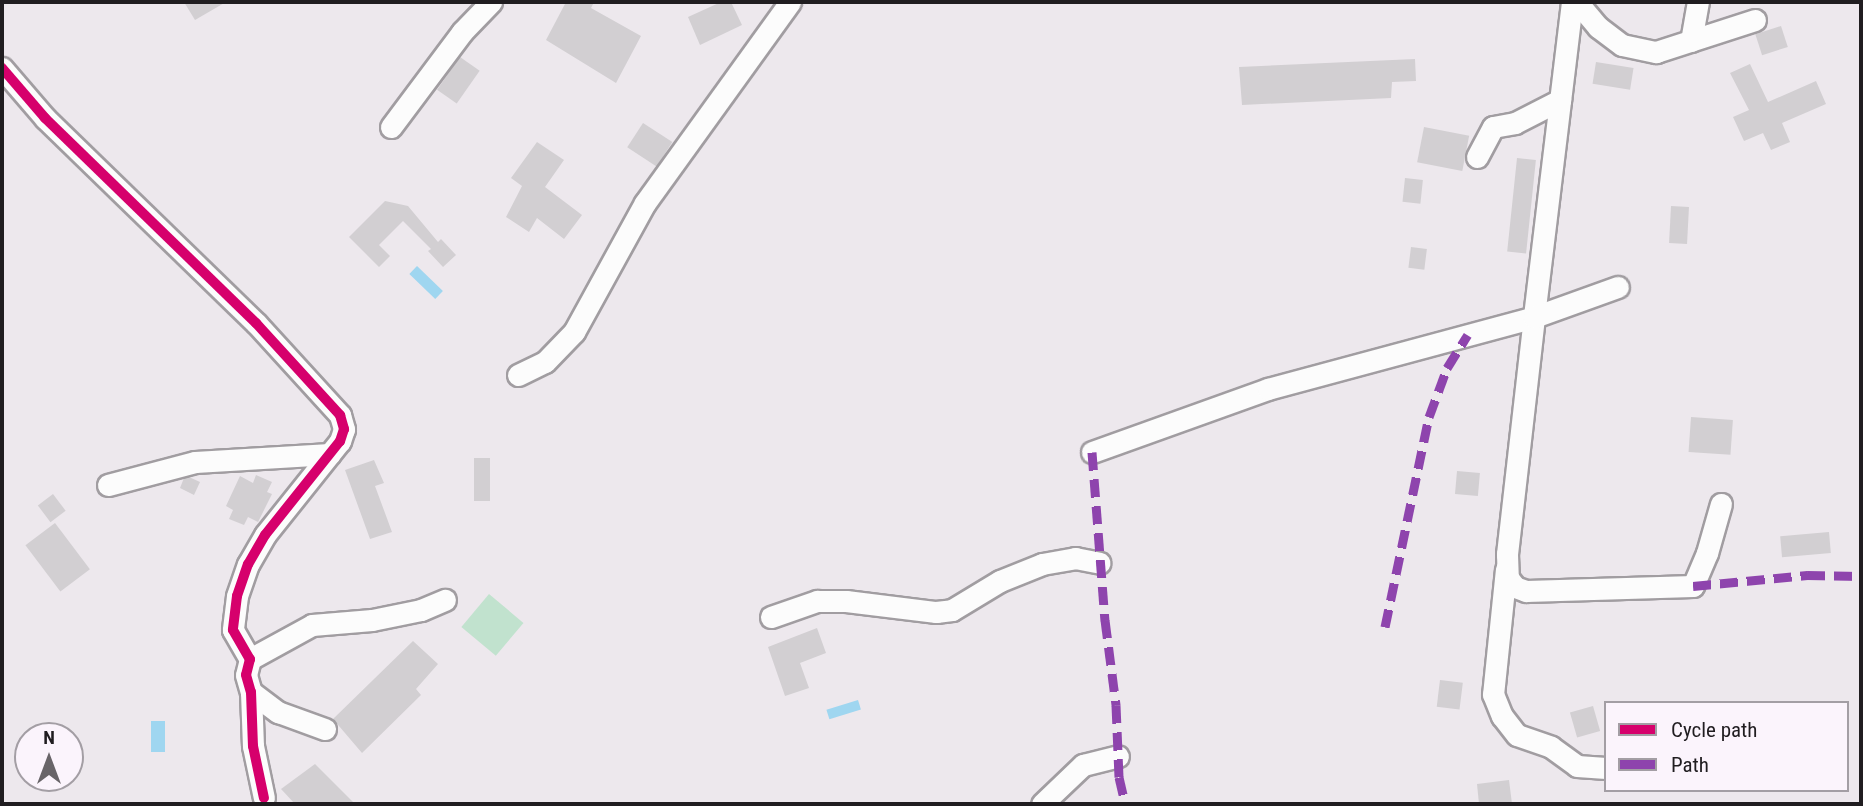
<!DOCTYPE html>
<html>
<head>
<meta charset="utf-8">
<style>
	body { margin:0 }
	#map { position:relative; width:1863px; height:806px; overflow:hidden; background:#ede8ed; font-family:"Roboto Condensed",sans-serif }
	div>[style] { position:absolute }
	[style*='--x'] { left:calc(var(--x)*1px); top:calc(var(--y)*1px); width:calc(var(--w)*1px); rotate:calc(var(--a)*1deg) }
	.green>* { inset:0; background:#c1e2ce; transform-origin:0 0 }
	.water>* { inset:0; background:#9fd6f0; transform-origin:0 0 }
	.building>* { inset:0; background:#d2cfd2; transform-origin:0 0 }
	.roads { filter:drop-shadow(2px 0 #a19da1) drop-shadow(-2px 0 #a19da1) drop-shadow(0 2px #a19da1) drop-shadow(0 -2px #a19da1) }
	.minor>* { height:21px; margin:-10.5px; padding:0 10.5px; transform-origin:10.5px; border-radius:10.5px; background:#fcfcfc }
	.quiet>* { height:9px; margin-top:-4.5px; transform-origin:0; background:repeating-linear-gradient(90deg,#8e44ad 0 18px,transparent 0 27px) }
	.cycleway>* { height:10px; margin:-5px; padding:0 5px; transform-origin:5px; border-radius:5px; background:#d6006c }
	span { translate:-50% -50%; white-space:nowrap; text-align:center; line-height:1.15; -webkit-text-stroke:5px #fbf4fc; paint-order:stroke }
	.frame { position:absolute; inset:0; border:4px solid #201d20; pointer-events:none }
	.legend { position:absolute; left:1604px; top:701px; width:245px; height:91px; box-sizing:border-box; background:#fbf4fc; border:2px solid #a39ea4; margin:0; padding:9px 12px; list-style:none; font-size:21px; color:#201d20 }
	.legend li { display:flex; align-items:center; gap:14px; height:35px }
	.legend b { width:35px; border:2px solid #a39ea4 }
	.north { position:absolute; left:14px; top:722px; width:70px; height:70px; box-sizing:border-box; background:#fbf4fc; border:2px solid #a39ea4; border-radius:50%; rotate:0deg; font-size:19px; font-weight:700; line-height:28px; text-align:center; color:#201d20 }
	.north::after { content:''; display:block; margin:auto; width:24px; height:32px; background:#686468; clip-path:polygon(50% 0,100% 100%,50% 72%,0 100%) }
</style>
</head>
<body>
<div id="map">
	<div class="green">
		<div style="left:489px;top:594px;width:45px;height:43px;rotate:40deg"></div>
	</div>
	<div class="water">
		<div style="left:417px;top:266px;width:36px;height:11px;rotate:44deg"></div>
		<div style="left:858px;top:700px;width:10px;height:33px;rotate:73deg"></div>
		<div style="left:151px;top:721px;width:14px;height:31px"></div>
	</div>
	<div class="building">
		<div style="clip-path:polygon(184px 2px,226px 2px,195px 20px)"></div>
		<div style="clip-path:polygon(566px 2px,594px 2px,591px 8px,641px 36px,616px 83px,546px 40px)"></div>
		<div style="clip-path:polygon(721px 2px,731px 2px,742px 25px,700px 45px,688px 17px)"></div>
		<div style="left:1781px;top:26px;width:22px;height:27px;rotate:72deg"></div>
		<div style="left:460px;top:57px;width:24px;height:40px;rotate:35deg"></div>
		<div style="clip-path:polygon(1415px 59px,1416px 81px,1392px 82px,1391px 98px,1242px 105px,1239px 67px)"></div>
		<div style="left:1596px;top:62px;width:38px;height:22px;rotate:9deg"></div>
		<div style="clip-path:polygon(1750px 64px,1768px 102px,1816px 81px,1826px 104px,1782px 123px,1790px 142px,1771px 150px,1763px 133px,1744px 141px,1733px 117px,1749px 110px,1730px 73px)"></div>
		<div style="left:643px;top:123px;width:35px;height:29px;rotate:33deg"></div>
		<div style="left:1424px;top:127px;width:46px;height:36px;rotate:11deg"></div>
		<div style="clip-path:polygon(537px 142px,564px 160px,545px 187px,582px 215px,564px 239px,537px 218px,529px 232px,506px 217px,522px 186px,511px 178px)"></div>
		<div style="left:1517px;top:158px;width:19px;height:94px;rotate:6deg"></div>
		<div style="left:1405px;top:178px;width:18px;height:24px;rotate:6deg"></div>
		<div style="clip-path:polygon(385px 201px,408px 206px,438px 242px,441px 239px,456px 255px,443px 267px,428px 251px,431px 249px,403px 221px,379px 245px,390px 256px,379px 267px,349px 237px)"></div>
		<div style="left:1671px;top:206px;width:18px;height:37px;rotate:3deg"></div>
		<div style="left:1411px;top:247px;width:16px;height:21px;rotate:7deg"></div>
		<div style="left:1691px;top:417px;width:42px;height:35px;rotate:4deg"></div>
		<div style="left:490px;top:458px;width:43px;height:16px;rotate:90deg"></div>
		<div style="clip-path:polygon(374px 460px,384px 483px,375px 486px,392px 532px,370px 539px,345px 470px)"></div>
		<div style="left:1457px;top:471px;width:23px;height:23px;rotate:5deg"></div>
		<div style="clip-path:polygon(256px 475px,272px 482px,267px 492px,272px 494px,258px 522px,248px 517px,244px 525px,229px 519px,233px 510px,226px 506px,240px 476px,253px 483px)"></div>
		<div style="clip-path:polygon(189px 477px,200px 482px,194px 495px,180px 488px,184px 478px)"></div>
		<div style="left:53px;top:494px;width:21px;height:19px;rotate:53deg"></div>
		<div style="left:55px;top:523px;width:58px;height:37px;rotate:53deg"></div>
		<div style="left:1829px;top:532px;width:21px;height:49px;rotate:85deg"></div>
		<div style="clip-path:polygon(817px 628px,826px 653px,800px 663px,809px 688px,785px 696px,768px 647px)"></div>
		<div style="clip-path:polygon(413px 641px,438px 664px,416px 689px,421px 695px,362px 753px,333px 719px)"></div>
		<div style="left:1440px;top:680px;width:23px;height:27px;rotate:7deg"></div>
		<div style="left:1593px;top:706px;width:26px;height:24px;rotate:74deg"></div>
		<div style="clip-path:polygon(315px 764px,355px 804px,295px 804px,281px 789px)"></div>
		<div style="clip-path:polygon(1509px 780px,1512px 804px,1479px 804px,1477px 784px)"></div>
	</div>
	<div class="roads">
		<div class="minor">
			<div style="--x:1572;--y:2;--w:317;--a:96.9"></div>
			<div style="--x:1534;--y:317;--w:239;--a:96.5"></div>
			<div style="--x:1507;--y:554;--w:24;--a:88"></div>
			<div style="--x:1508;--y:578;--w:11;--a:52"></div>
			<div style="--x:1515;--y:587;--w:12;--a:20"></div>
			<div style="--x:1526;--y:591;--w:167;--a:-1.7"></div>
			<div style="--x:1693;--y:586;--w:36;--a:-67"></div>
			<div style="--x:1707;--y:553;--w:51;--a:-74.1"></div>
			<div style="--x:1577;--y:2;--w:33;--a:50"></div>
			<div style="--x:1598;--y:27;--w:30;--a:37"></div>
			<div style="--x:1622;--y:45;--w:35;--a:12"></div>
			<div style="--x:1656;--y:52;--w:104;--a:-17.9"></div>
			<div style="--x:1691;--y:41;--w:40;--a:-80"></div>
			<div style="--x:2;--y:68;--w:66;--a:49.3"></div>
			<div style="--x:45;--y:118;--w:294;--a:44.2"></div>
			<div style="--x:256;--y:323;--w:125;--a:47.6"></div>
			<div style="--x:340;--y:415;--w:15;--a:74"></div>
			<div style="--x:344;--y:429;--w:13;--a:108"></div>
			<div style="--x:340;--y:441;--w:120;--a:128.6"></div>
			<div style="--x:265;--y:535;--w:34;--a:120"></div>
			<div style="--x:248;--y:564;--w:34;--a:109"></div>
			<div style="--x:237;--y:596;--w:34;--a:97"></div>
			<div style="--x:233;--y:630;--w:34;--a:60"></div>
			<div style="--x:250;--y:659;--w:16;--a:104"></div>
			<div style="--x:246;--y:675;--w:18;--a:74"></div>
			<div style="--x:251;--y:692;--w:54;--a:87.9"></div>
			<div style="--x:253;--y:746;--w:53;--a:78.1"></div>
			<div style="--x:391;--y:127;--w:119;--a:-53.2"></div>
			<div style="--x:462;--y:32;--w:42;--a:-46"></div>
			<div style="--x:1477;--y:157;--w:34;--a:-62"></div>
			<div style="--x:1493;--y:127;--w:22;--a:-10"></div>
			<div style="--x:1515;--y:123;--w:51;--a:-27.1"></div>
			<div style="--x:518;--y:375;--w:30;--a:-26"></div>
			<div style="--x:545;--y:362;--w:42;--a:-46"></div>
			<div style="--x:574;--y:332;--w:147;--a:-61.2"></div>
			<div style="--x:645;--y:203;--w:248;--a:-54.2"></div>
			<div style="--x:1092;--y:452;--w:187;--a:-19.7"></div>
			<div style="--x:1268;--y:389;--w:276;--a:-15.1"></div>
			<div style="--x:1534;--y:317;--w:89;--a:-19.7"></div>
			<div style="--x:108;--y:485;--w:90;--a:-14.8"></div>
			<div style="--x:195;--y:462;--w:135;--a:-3.4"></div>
			<div style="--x:1506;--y:569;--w:126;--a:95.9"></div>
			<div style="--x:1493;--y:694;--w:24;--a:68"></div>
			<div style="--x:1502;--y:716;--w:24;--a:52"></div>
			<div style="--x:1517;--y:735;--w:36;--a:19"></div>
			<div style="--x:1551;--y:747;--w:32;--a:36"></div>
			<div style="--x:1577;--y:766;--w:29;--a:4"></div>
			<div style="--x:771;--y:617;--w:49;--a:-19.2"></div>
			<div style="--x:817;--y:601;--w:29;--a:0"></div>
			<div style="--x:846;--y:601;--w:91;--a:7"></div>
			<div style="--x:936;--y:612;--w:16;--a:-7"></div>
			<div style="--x:952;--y:610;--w:56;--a:-31.1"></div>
			<div style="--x:1000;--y:581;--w:45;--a:-22"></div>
			<div style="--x:1042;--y:564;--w:34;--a:-10"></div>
			<div style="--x:1075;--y:558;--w:25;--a:11"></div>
			<div style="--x:250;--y:659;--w:71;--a:-28.7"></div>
			<div style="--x:312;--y:625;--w:60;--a:-4.8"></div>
			<div style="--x:372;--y:620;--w:50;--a:-11.5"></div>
			<div style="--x:421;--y:610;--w:26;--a:-23"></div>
			<div style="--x:251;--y:692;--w:34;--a:37"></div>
			<div style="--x:278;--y:712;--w:50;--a:19.9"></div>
			<div style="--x:1042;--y:804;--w:57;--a:-43.6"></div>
			<div style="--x:1083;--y:765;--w:36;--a:-14"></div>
		</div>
	</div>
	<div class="quiet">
		<div style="--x:1092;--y:452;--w:169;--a:85.6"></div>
		<div style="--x:1105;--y:620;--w:86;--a:82.6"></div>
		<div style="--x:1116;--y:705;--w:72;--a:87.6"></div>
		<div style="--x:1119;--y:777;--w:28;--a:77"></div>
		<div style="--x:1693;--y:586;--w:115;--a:-5.5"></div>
		<div style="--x:1807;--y:575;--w:54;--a:1.1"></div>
		<div style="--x:1385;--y:627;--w:215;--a:-78.2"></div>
		<div style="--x:1429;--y:417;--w:52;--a:-69.8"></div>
		<div style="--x:1447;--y:368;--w:39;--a:-58"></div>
	</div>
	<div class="cycleway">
		<div style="--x:2;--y:68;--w:66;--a:49.3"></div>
		<div style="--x:45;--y:118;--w:294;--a:44.2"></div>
		<div style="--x:256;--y:323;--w:125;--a:47.6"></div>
		<div style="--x:340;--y:415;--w:15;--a:74"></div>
		<div style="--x:344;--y:429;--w:13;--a:108"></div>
		<div style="--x:340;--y:441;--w:120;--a:128.6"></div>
		<div style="--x:265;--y:535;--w:34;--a:120"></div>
		<div style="--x:248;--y:564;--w:34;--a:109"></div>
		<div style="--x:237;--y:596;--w:34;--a:97"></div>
		<div style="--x:233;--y:630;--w:34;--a:60"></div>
		<div style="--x:250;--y:659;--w:16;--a:104"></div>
		<div style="--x:246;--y:675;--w:18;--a:74"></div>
		<div style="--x:251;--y:692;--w:54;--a:87.9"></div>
		<div style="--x:253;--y:746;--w:53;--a:78.1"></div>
	</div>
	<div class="frame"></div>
	<ul class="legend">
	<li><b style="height:9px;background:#d6006c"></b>Cycle path</li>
	<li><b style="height:9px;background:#8e44ad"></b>Path</li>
	</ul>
	<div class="north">N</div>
</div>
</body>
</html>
